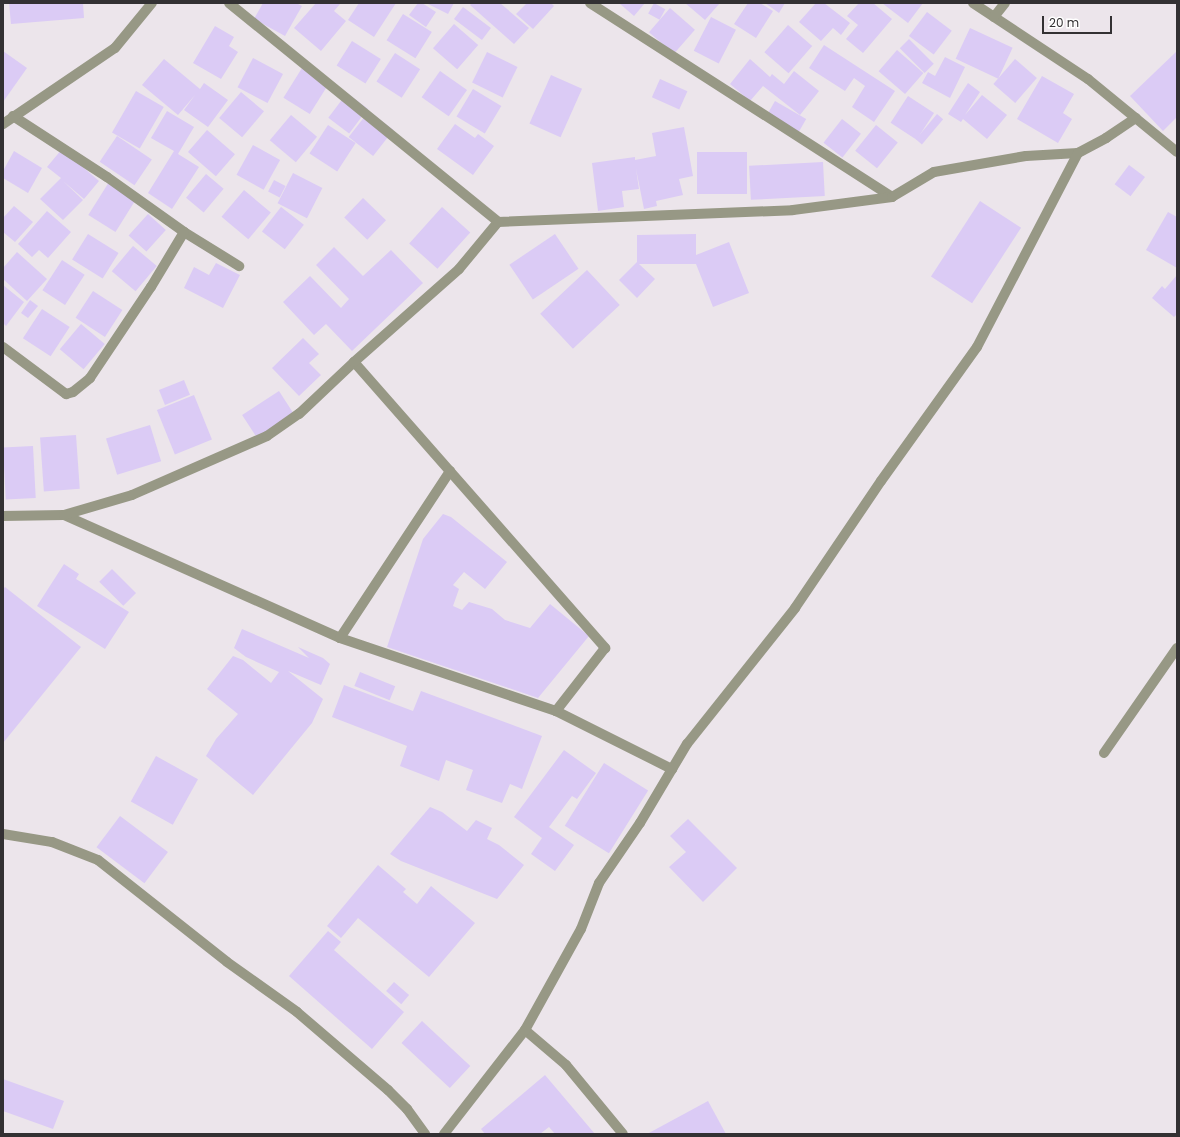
<!DOCTYPE html>
<html>
<head>
<meta charset="utf-8">
<style>
	body { margin:0 }
	#map { position:relative; width:1180px; height:1137px; overflow:hidden; background:#ece5eb; font-family:Poppins,sans-serif }
	div>[style] { position:absolute }
	[style*='--x'] { left:calc(var(--x)*1px); top:calc(var(--y)*1px); width:calc(var(--w)*1px); rotate:calc(var(--a)*1deg) }
	.building>* { inset:0; background:#dbcbf5; transform-origin:0 0 }
	.minor>* { height:10px; margin:-5px; padding:0 5px; transform-origin:5px; border-radius:5px; background:#979885 }
	span { translate:-50% -50%; white-space:nowrap; text-align:center; line-height:1.15; -webkit-text-stroke:3px #fff; paint-order:stroke }
	.frame { position:absolute; inset:0; border:4px solid #333133; pointer-events:none }
	.scale { position:absolute; left:1042px; top:16px; width:70px; height:18px; box-sizing:border-box; border:2px solid #333133; border-top:0; padding-left:5px; font-size:12px; line-height:14px; white-space:nowrap; color:#333133; -webkit-text-stroke:3px #fff; paint-order:stroke }
</style>
</head>
<body>
<div id="map">
	<div class="building">
		<div style="clip-path:polygon(9px 3px,83px 3px,84px 18px,11px 24px)"></div>
		<div style="clip-path:polygon(263px 3px,296px 3px,302px 6px,285px 36px,254px 19px)"></div>
		<div style="clip-path:polygon(316px 3px,339px 3px,340px 4px,334px 11px,346px 21px,321px 51px,294px 28px)"></div>
		<div style="clip-path:polygon(359px 3px,396px 3px,374px 37px,348px 20px)"></div>
		<div style="clip-path:polygon(418px 3px,422px 3px,436px 12px,426px 27px,409px 15px)"></div>
		<div style="clip-path:polygon(426px 3px,454px 3px,448px 14px)"></div>
		<div style="clip-path:polygon(472px 3px,500px 3px,529px 28px,514px 44px,470px 5px)"></div>
		<div style="clip-path:polygon(527px 3px,551px 3px,554px 6px,533px 29px,516px 14px)"></div>
		<div style="clip-path:polygon(619px 3px,645px 3px,634px 16px)"></div>
		<div style="left:654px;top:3px;width:13px;height:12px;rotate:29deg"></div>
		<div style="clip-path:polygon(685px 3px,720px 3px,705px 20px)"></div>
		<div style="clip-path:polygon(748px 3px,760px 3px,773px 11px,756px 38px,734px 24px)"></div>
		<div style="clip-path:polygon(765px 3px,785px 3px,779px 13px)"></div>
		<div style="clip-path:polygon(816px 3px,824px 3px,850px 23px,841px 35px,833px 28px,821px 41px,799px 22px)"></div>
		<div style="clip-path:polygon(859px 3px,873px 3px,892px 19px,863px 53px,846px 39px,858px 25px,847px 16px)"></div>
		<div style="clip-path:polygon(882px 3px,923px 3px,908px 23px)"></div>
		<div style="left:463px;top:7px;width:35px;height:15px;rotate:37deg"></div>
		<div style="left:670px;top:8px;width:33px;height:32px;rotate:41deg"></div>
		<div style="left:927px;top:12px;width:31px;height:30px;rotate:37deg"></div>
		<div style="left:403px;top:14px;width:34px;height:31px;rotate:32deg"></div>
		<div style="left:711px;top:17px;width:28px;height:38px;rotate:27deg"></div>
		<div style="left:454px;top:24px;width:32px;height:32px;rotate:41deg"></div>
		<div style="left:788px;top:25px;width:32px;height:36px;rotate:41deg"></div>
		<div style="clip-path:polygon(215px 26px,234px 37px,229px 46px,238px 52px,221px 79px,193px 63px)"></div>
		<div style="left:970px;top:28px;width:47px;height:34px;rotate:25deg"></div>
		<div style="left:909px;top:39px;width:35px;height:13px;rotate:45deg"></div>
		<div style="left:352px;top:41px;width:34px;height:29px;rotate:32deg"></div>
		<div style="clip-path:polygon(824px 45px,895px 91px,874px 122px,852px 107px,865px 86px,854px 78px,845px 91px,809px 68px)"></div>
		<div style="left:897px;top:50px;width:35px;height:28px;rotate:41deg"></div>
		<div style="clip-path:polygon(3px 51px,27px 68px,3px 102px)"></div>
		<div style="clip-path:polygon(1177px 51px,1177px 117px,1163px 131px,1130px 96px)"></div>
		<div style="left:487px;top:52px;width:34px;height:34px;rotate:26deg"></div>
		<div style="left:395px;top:53px;width:30px;height:34px;rotate:33deg"></div>
		<div style="clip-path:polygon(945px 57px,965px 67px,950px 98px,922px 83px,928px 72px,935px 76px)"></div>
		<div style="left:253px;top:58px;width:34px;height:33px;rotate:28deg"></div>
		<div style="clip-path:polygon(164px 59px,200px 89px,204px 83px,228px 100px,208px 127px,184px 110px,195px 95px,178px 115px,142px 85px)"></div>
		<div style="clip-path:polygon(750px 59px,770px 77px,772px 74px,784px 84px,794px 71px,819px 91px,800px 115px,763px 86px,750px 101px,730px 84px)"></div>
		<div style="left:1015px;top:59px;width:29px;height:33px;rotate:41deg"></div>
		<div style="left:302px;top:68px;width:31px;height:35px;rotate:32deg"></div>
		<div style="left:440px;top:71px;width:33px;height:32px;rotate:35deg"></div>
		<div style="left:551px;top:75px;width:34px;height:53px;rotate:24deg"></div>
		<div style="clip-path:polygon(1042px 76px,1074px 94px,1063px 113px,1072px 119px,1058px 143px,1017px 119px)"></div>
		<div style="left:660px;top:79px;width:30px;height:20px;rotate:24deg"></div>
		<div style="clip-path:polygon(968px 83px,980px 92px,965px 115px,982px 95px,1007px 115px,987px 139px,963px 119px,961px 122px,948px 114px)"></div>
		<div style="left:473px;top:89px;width:33px;height:32px;rotate:31deg"></div>
		<div style="left:136px;top:91px;width:32px;height:48px;rotate:30deg"></div>
		<div style="left:241px;top:92px;width:30px;height:34px;rotate:40deg"></div>
		<div style="left:347px;top:93px;width:26px;height:31px;rotate:37deg"></div>
		<div style="left:908px;top:96px;width:31px;height:32px;rotate:33deg"></div>
		<div style="left:775px;top:101px;width:36px;height:17px;rotate:30deg"></div>
		<div style="clip-path:polygon(167px 111px,194px 127px,178px 154px,199px 167px,172px 209px,148px 193px,174px 151px,151px 138px)"></div>
		<div style="left:369px;top:111px;width:31px;height:33px;rotate:38deg"></div>
		<div style="left:937px;top:114px;width:8px;height:33px;rotate:40deg"></div>
		<div style="left:291px;top:115px;width:34px;height:33px;rotate:40deg"></div>
		<div style="left:842px;top:119px;width:24px;height:30px;rotate:38deg"></div>
		<div style="clip-path:polygon(455px 124px,475px 138px,478px 134px,494px 146px,473px 175px,437px 149px)"></div>
		<div style="left:328px;top:125px;width:33px;height:34px;rotate:33deg"></div>
		<div style="left:876px;top:125px;width:28px;height:33px;rotate:39deg"></div>
		<div style="clip-path:polygon(684px 127px,693px 176px,679px 179px,683px 195px,656px 201px,657px 206px,644px 209px,636px 169px,639px 189px,622px 191px,624px 207px,598px 211px,592px 163px,635px 157px,635px 160px,656px 156px,652px 133px)"></div>
		<div style="left:207px;top:130px;width:37px;height:29px;rotate:41deg"></div>
		<div style="left:117px;top:136px;width:42px;height:31px;rotate:34deg"></div>
		<div style="left:253px;top:145px;width:31px;height:34px;rotate:29deg"></div>
		<div style="clip-path:polygon(62px 149px,99px 181px,84px 199px,63px 181px,83px 200px,63px 220px,40px 199px,61px 178px,47px 167px)"></div>
		<div style="clip-path:polygon(14px 151px,42px 168px,28px 193px,3px 178px,3px 171px)"></div>
		<div style="left:747px;top:152px;width:42px;height:50px;rotate:90deg"></div>
		<div style="left:823px;top:162px;width:34px;height:74px;rotate:87deg"></div>
		<div style="left:1129px;top:165px;width:20px;height:24px;rotate:37deg"></div>
		<div style="left:293px;top:173px;width:33px;height:34px;rotate:27deg"></div>
		<div style="left:206px;top:174px;width:23px;height:31px;rotate:40deg"></div>
		<div style="left:274px;top:180px;width:13px;height:13px;rotate:27deg"></div>
		<div style="left:109px;top:182px;width:32px;height:39px;rotate:32deg"></div>
		<div style="left:244px;top:190px;width:35px;height:35px;rotate:40deg"></div>
		<div style="left:363px;top:198px;width:32px;height:27px;rotate:44deg"></div>
		<div style="left:980px;top:201px;width:49px;height:90px;rotate:33deg"></div>
		<div style="clip-path:polygon(14px 206px,33px 222px,15px 242px,3px 232px,3px 218px)"></div>
		<div style="left:281px;top:207px;width:29px;height:31px;rotate:38deg"></div>
		<div style="left:442px;top:207px;width:38px;height:49px;rotate:42deg"></div>
		<div style="clip-path:polygon(47px 211px,71px 232px,48px 258px,39px 250px,32px 257px,18px 244px)"></div>
		<div style="clip-path:polygon(1168px 212px,1177px 217px,1177px 268px,1146px 250px)"></div>
		<div style="left:148px;top:214px;width:24px;height:29px;rotate:42deg"></div>
		<div style="left:88px;top:234px;width:36px;height:30px;rotate:32deg"></div>
		<div style="left:555px;top:234px;width:42px;height:55px;rotate:56deg"></div>
		<div style="clip-path:polygon(696px 234px,696px 255px,729px 242px,749px 293px,713px 307px,696px 264px,639px 264px,655px 279px,637px 298px,619px 280px,637px 262px,637px 235px)"></div>
		<div style="left:133px;top:246px;width:31px;height:33px;rotate:40deg"></div>
		<div style="clip-path:polygon(334px 247px,363px 276px,391px 250px,423px 283px,352px 351px,326px 324px,314px 335px,283px 302px,310px 276px,341px 308px,349px 299px,316px 265px)"></div>
		<div style="clip-path:polygon(17px 252px,47px 279px,27px 301px,3px 279px,3px 268px)"></div>
		<div style="left:62px;top:260px;width:27px;height:36px;rotate:33deg"></div>
		<div style="clip-path:polygon(216px 263px,240px 275px,223px 308px,184px 288px,194px 267px,209px 275px)"></div>
		<div style="left:587px;top:270px;width:48px;height:64px;rotate:47deg"></div>
		<div style="clip-path:polygon(1177px 275px,1177px 314px,1174px 317px,1152px 298px,1162px 286px,1165px 289px)"></div>
		<div style="clip-path:polygon(3px 285px,24px 302px,6px 326px,3px 323px)"></div>
		<div style="left:93px;top:291px;width:35px;height:32px;rotate:33deg"></div>
		<div style="clip-path:polygon(30px 300px,38px 306px,28px 318px,21px 313px)"></div>
		<div style="left:42px;top:309px;width:33px;height:35px;rotate:33deg"></div>
		<div style="left:81px;top:324px;width:31px;height:33px;rotate:40deg"></div>
		<div style="clip-path:polygon(303px 338px,319px 354px,309px 363px,321px 375px,299px 396px,272px 368px)"></div>
		<div style="left:184px;top:380px;width:16px;height:27px;rotate:68deg"></div>
		<div style="left:279px;top:391px;width:27px;height:44px;rotate:57deg"></div>
		<div style="left:194px;top:395px;width:48px;height:40px;rotate:68deg"></div>
		<div style="left:150px;top:425px;width:38px;height:46px;rotate:73deg"></div>
		<div style="left:76px;top:435px;width:54px;height:36px;rotate:86deg"></div>
		<div style="left:33px;top:446px;width:52px;height:30px;rotate:87deg"></div>
		<div style="clip-path:polygon(443px 514px,451px 517px,507px 562px,485px 589px,464px 572px,453px 585px,459px 589px,453px 606px,462px 610px,469px 602px,492px 609px,505px 620px,530px 628px,550px 604px,589px 636px,538px 698px,387px 647px,423px 539px)"></div>
		<div style="clip-path:polygon(64px 564px,79px 574px,76px 579px,129px 612px,105px 649px,37px 606px)"></div>
		<div style="left:112px;top:569px;width:34px;height:18px;rotate:45deg"></div>
		<div style="clip-path:polygon(5px 587px,81px 647px,3px 743px,3px 589px)"></div>
		<div style="clip-path:polygon(242px 629px,309px 658px,298px 647px,323px 658px,330px 664px,321px 685px,288px 671px,323px 699px,312px 723px,253px 795px,206px 756px,216px 739px,238px 714px,207px 689px,233px 656px,243px 660px,271px 683px,279px 672px,246px 657px,234px 648px)"></div>
		<div style="left:360px;top:672px;width:38px;height:15px;rotate:22deg"></div>
		<div style="clip-path:polygon(344px 685px,413px 711px,421px 691px,542px 736px,522px 789px,510px 784px,502px 803px,466px 790px,473px 770px,446px 760px,439px 781px,400px 766px,407px 746px,332px 717px)"></div>
		<div style="clip-path:polygon(564px 750px,596px 773px,577px 799px,572px 796px,549px 827px,574px 845px,555px 871px,531px 854px,542px 838px,514px 817px)"></div>
		<div style="left:156px;top:756px;width:48px;height:52px;rotate:29deg"></div>
		<div style="left:604px;top:763px;width:52px;height:74px;rotate:32deg"></div>
		<div style="clip-path:polygon(430px 807px,442px 812px,467px 831px,476px 820px,492px 828px,487px 839px,499px 845px,524px 865px,497px 899px,401px 861px,390px 854px)"></div>
		<div style="left:120px;top:816px;width:60px;height:39px;rotate:37deg"></div>
		<div style="clip-path:polygon(688px 819px,737px 868px,703px 902px,669px 867px,686px 852px,670px 836px)"></div>
		<div style="clip-path:polygon(378px 865px,406px 889px,403px 892px,417px 904px,431px 886px,475px 923px,429px 977px,358px 918px,341px 938px,327px 926px)"></div>
		<div style="clip-path:polygon(328px 931px,341px 942px,334px 950px,404px 1012px,372px 1049px,289px 976px)"></div>
		<div style="left:394px;top:982px;width:20px;height:12px;rotate:41deg"></div>
		<div style="left:422px;top:1021px;width:66px;height:30px;rotate:43deg"></div>
		<div style="clip-path:polygon(545px 1075px,595px 1134px,555px 1134px,549px 1127px,540px 1134px,485px 1134px,481px 1129px)"></div>
		<div style="clip-path:polygon(3px 1079px,64px 1101px,53px 1129px,3px 1111px)"></div>
		<div style="clip-path:polygon(708px 1101px,726px 1134px,647px 1134px)"></div>
	</div>
	<div class="minor">
		<div style="--x:229;--y:3;--w:347;--a:39.1"></div>
		<div style="--x:590;--y:3;--w:359;--a:32.7"></div>
		<div style="--x:973;--y:3;--w:138;--a:33.5"></div>
		<div style="--x:1088;--y:79;--w:115;--a:39.4"></div>
		<div style="--x:994;--y:17;--w:18;--a:-52"></div>
		<div style="--x:13;--y:116;--w:112;--a:33"></div>
		<div style="--x:107;--y:177;--w:95;--a:35.5"></div>
		<div style="--x:184;--y:232;--w:65;--a:31.7"></div>
		<div style="--x:3;--y:124;--w:135;--a:-34.2"></div>
		<div style="--x:115;--y:48;--w:58;--a:-50.6"></div>
		<div style="--x:3;--y:347;--w:79;--a:36.7"></div>
		<div style="--x:66;--y:394;--w:7;--a:-16"></div>
		<div style="--x:73;--y:392;--w:22;--a:-39"></div>
		<div style="--x:90;--y:378;--w:110;--a:-56.2"></div>
		<div style="--x:151;--y:287;--w:64;--a:-59"></div>
		<div style="--x:354;--y:362;--w:381;--a:48.7"></div>
		<div style="--x:605;--y:648;--w:80;--a:127.9"></div>
		<div style="--x:64;--y:515;--w:302;--a:24"></div>
		<div style="--x:340;--y:638;--w:228;--a:18.7"></div>
		<div style="--x:556;--y:711;--w:130;--a:26.6"></div>
		<div style="--x:3;--y:516;--w:61;--a:-0.9"></div>
		<div style="--x:64;--y:515;--w:71;--a:-16.4"></div>
		<div style="--x:132;--y:495;--w:147;--a:-23.6"></div>
		<div style="--x:267;--y:436;--w:39;--a:-35"></div>
		<div style="--x:299;--y:414;--w:76;--a:-43.4"></div>
		<div style="--x:354;--y:362;--w:140;--a:-41.5"></div>
		<div style="--x:459;--y:269;--w:61;--a:-50.3"></div>
		<div style="--x:498;--y:222;--w:295;--a:-2.3"></div>
		<div style="--x:793;--y:210;--w:100;--a:-7.5"></div>
		<div style="--x:892;--y:197;--w:49;--a:-30.8"></div>
		<div style="--x:934;--y:172;--w:93;--a:-9.9"></div>
		<div style="--x:1026;--y:156;--w:52;--a:-3.3"></div>
		<div style="--x:1078;--y:153;--w:32;--a:-28"></div>
		<div style="--x:1106;--y:138;--w:36;--a:-34"></div>
		<div style="--x:340;--y:638;--w:200;--a:-56.6"></div>
		<div style="--x:1104;--y:753;--w:128;--a:-55.2"></div>
		<div style="--x:3;--y:834;--w:50;--a:9.3"></div>
		<div style="--x:52;--y:842;--w:49;--a:21.4"></div>
		<div style="--x:98;--y:860;--w:164;--a:38.3"></div>
		<div style="--x:227;--y:962;--w:86;--a:35.5"></div>
		<div style="--x:297;--y:1012;--w:120;--a:40.6"></div>
		<div style="--x:388;--y:1090;--w:27;--a:45"></div>
		<div style="--x:407;--y:1109;--w:31;--a:54"></div>
		<div style="--x:525;--y:1030;--w:54;--a:40.5"></div>
		<div style="--x:566;--y:1065;--w:89;--a:50.4"></div>
		<div style="--x:444;--y:1134;--w:132;--a:-52.1"></div>
		<div style="--x:525;--y:1030;--w:115;--a:-61"></div>
		<div style="--x:581;--y:929;--w:49;--a:-68.6"></div>
		<div style="--x:599;--y:883;--w:73;--a:-55.7"></div>
		<div style="--x:640;--y:823;--w:92;--a:-59.3"></div>
		<div style="--x:687;--y:744;--w:174;--a:-51.5"></div>
		<div style="--x:795;--y:608;--w:153;--a:-55.9"></div>
		<div style="--x:881;--y:481;--w:165;--a:-54.4"></div>
		<div style="--x:977;--y:347;--w:219;--a:-62.5"></div>
	</div>
	<div class="frame"></div>
	<div class="scale">20 m</div>
</div>
</body>
</html>
